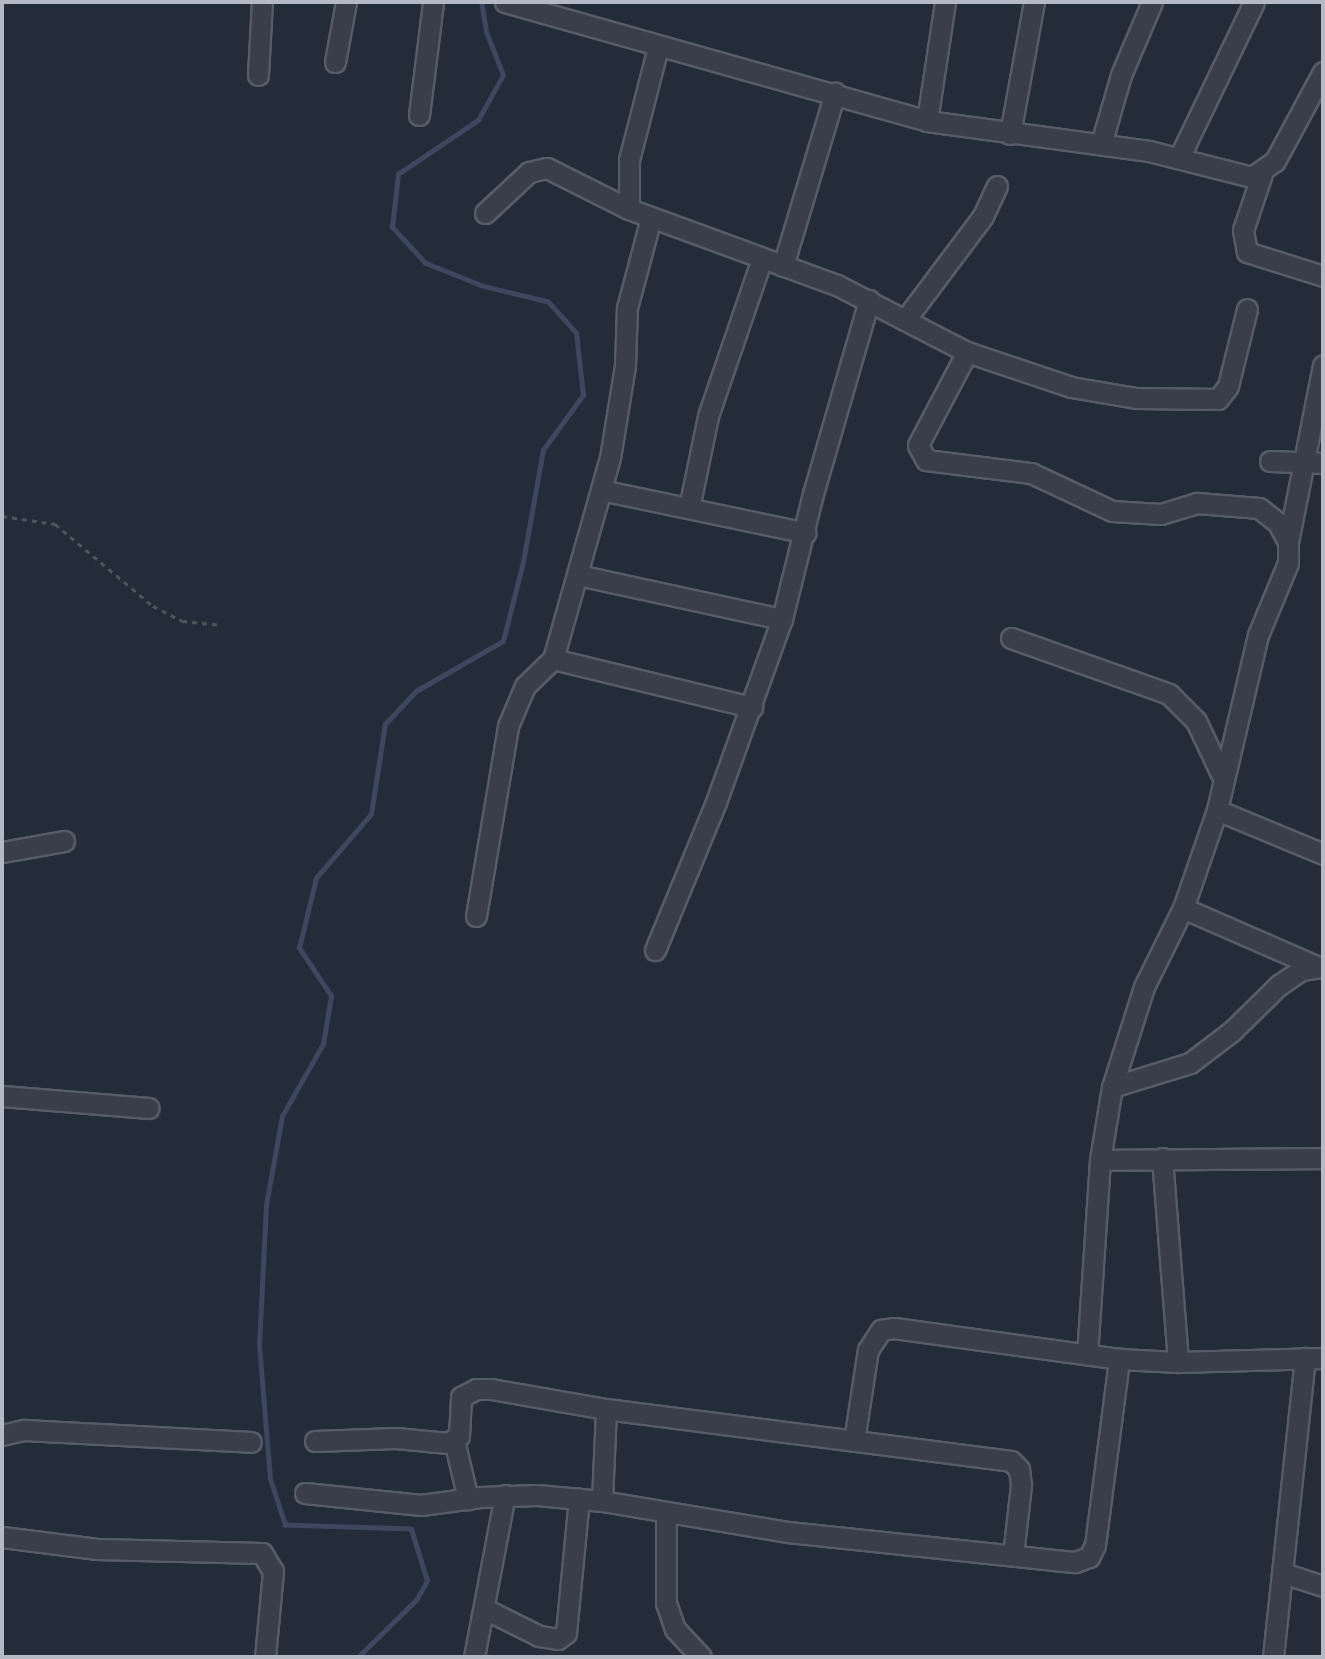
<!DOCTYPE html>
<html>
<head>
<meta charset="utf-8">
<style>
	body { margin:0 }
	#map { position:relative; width:1325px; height:1659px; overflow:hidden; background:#252c39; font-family:"Alegreya Sans",sans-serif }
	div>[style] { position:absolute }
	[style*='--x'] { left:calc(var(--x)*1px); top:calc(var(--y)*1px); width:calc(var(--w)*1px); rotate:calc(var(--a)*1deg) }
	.stream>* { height:4.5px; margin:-2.25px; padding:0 2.25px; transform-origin:2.25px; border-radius:2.25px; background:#3d4860 }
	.path>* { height:2.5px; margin-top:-1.25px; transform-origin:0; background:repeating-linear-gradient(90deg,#49575b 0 5px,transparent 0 10px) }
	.roads { filter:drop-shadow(2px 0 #575c67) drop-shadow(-2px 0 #575c67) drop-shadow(0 2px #575c67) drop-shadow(0 -2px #575c67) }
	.minor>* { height:19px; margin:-9.5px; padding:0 9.5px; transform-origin:9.5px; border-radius:9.5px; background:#393e4a }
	span { translate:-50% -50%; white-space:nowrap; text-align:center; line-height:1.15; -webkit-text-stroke:7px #1e232e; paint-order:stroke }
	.frame { position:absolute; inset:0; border:4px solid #b4b9c5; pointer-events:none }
</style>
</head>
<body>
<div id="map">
	<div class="stream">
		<div style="--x:358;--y:1657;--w:81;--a:-44.5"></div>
		<div style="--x:416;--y:1600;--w:22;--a:-60"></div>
		<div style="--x:427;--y:1581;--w:54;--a:-107.1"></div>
		<div style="--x:411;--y:1529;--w:126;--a:-178.2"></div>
		<div style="--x:285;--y:1525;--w:48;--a:-108.1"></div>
		<div style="--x:270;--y:1479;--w:135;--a:-94.7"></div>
		<div style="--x:259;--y:1344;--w:139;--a:-87.1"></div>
		<div style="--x:266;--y:1205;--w:90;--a:-79.8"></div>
		<div style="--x:282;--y:1116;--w:83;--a:-60.3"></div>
		<div style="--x:323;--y:1044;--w:49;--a:-80.5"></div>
		<div style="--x:331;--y:996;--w:58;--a:-123.7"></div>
		<div style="--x:299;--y:948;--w:72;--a:-76.3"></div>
		<div style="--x:316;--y:878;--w:84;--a:-49.3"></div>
		<div style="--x:371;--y:814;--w:91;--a:-81.2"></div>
		<div style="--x:385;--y:724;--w:45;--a:-46.8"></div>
		<div style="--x:416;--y:691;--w:100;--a:-29.9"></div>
		<div style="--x:503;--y:641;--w:81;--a:-75.8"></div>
		<div style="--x:523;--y:562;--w:114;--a:-79.9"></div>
		<div style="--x:543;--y:450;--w:68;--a:-54"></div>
		<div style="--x:583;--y:395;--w:62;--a:-96.4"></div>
		<div style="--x:576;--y:333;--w:42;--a:-132.1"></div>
		<div style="--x:548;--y:302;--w:68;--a:-166.4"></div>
		<div style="--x:482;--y:286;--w:61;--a:-158"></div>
		<div style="--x:425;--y:263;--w:49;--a:-132.5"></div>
		<div style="--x:392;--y:227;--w:53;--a:-83.5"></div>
		<div style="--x:398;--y:174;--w:97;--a:-34"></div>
		<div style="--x:478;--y:120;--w:51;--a:-60.9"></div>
		<div style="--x:503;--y:75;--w:46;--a:-111.6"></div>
		<div style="--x:486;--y:32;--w:30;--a:-99"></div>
	</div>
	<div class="path">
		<div style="--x:2;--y:516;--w:54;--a:8.6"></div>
		<div style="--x:55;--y:524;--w:128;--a:39.9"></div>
		<div style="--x:153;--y:606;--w:33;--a:27"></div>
		<div style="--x:182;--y:621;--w:40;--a:5.7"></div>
	</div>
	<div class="roads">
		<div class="minor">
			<div style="--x:505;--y:2;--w:438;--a:15.7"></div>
			<div style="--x:927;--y:121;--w:224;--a:7.7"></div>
			<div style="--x:1149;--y:151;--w:106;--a:14.2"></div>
			<div style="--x:1252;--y:177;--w:28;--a:-35"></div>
			<div style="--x:1275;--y:161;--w:101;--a:-61.7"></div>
			<div style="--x:658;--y:47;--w:117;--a:104.4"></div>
			<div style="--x:629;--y:160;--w:49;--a:90"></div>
			<div style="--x:629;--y:209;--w:221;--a:20.1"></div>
			<div style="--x:837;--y:285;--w:146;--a:27.3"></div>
			<div style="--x:967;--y:352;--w:110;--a:18.6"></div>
			<div style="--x:1071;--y:387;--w:66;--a:9.6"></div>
			<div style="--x:1136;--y:398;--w:82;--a:0.7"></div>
			<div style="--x:1218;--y:399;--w:16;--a:-52"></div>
			<div style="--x:1228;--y:386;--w:79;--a:-76.1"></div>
			<div style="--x:335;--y:62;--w:61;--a:-79.6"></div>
			<div style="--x:258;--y:75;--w:73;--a:-86.9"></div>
			<div style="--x:419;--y:115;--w:114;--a:-82.9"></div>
			<div style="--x:927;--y:121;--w:120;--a:-81.4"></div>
			<div style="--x:1010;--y:134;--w:134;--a:-79.7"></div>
			<div style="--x:1101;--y:144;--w:72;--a:-73.8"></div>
			<div style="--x:1121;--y:75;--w:79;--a:-67"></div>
			<div style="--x:1179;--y:158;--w:173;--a:-64.3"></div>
			<div style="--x:1262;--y:174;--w:59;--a:108.7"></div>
			<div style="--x:1243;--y:230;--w:22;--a:80"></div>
			<div style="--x:1247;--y:252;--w:80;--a:17.5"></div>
			<div style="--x:485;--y:213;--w:60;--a:-43"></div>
			<div style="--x:529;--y:172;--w:18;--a:-13"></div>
			<div style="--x:547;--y:168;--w:92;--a:26.6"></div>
			<div style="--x:783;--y:266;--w:181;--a:-73.3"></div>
			<div style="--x:905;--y:320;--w:130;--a:-53.1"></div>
			<div style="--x:983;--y:216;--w:33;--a:-65"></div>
			<div style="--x:967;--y:352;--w:105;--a:117.8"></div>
			<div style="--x:918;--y:445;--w:17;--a:62"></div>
			<div style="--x:926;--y:460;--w:106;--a:7.1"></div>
			<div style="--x:1031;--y:473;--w:89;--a:25.1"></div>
			<div style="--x:1112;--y:511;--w:49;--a:3.5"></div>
			<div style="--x:1161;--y:514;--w:38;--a:-17"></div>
			<div style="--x:1197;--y:503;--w:62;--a:4.6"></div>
			<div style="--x:1259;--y:508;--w:24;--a:38"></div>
			<div style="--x:1278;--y:523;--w:21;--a:62"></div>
			<div style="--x:1288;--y:542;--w:21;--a:90"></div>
			<div style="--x:1288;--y:563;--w:78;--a:112.6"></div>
			<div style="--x:1258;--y:635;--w:180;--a:103.2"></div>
			<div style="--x:1217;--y:810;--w:104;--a:109.1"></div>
			<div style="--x:1183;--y:908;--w:88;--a:116.3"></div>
			<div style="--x:1144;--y:987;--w:105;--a:107.7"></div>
			<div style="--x:1112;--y:1087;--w:74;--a:99.3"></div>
			<div style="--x:1100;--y:1160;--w:195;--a:93.8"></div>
			<div style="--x:1270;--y:461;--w:53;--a:2.2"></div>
			<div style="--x:601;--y:490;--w:209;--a:11.8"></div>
			<div style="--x:689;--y:508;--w:94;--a:-78.3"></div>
			<div style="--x:708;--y:416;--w:167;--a:-71.1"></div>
			<div style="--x:1288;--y:542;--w:180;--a:-78.8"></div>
			<div style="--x:578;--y:575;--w:209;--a:12.2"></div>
			<div style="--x:1011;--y:638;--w:168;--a:19.5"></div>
			<div style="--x:1169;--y:694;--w:38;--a:45"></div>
			<div style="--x:1196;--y:721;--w:63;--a:64.7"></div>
			<div style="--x:553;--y:659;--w:205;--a:13.6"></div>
			<div style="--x:1217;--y:810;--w:115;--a:22.5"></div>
			<div style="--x:2;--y:852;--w:63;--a:-10.1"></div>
			<div style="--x:1183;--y:908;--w:145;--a:23.6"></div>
			<div style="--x:476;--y:916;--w:193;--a:-80.4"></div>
			<div style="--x:508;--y:726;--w:43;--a:-67"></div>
			<div style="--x:525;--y:686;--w:39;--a:-44"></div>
			<div style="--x:553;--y:659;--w:209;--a:-74.2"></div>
			<div style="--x:610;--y:458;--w:94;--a:-80.8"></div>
			<div style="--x:625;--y:365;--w:57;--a:-88"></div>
			<div style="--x:627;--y:308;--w:93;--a:-75.1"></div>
			<div style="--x:655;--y:950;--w:160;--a:-67.6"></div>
			<div style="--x:716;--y:802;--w:195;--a:-70.2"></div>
			<div style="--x:782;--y:619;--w:129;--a:-76.1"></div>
			<div style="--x:813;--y:494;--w:202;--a:-73.9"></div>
			<div style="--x:1112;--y:1087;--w:82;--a:-17.1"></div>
			<div style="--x:1190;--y:1063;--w:53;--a:-37.3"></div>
			<div style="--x:1232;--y:1031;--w:66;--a:-44.4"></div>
			<div style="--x:1279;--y:985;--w:27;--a:-34"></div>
			<div style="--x:1301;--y:970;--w:22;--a:-8"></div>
			<div style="--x:2;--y:1096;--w:147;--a:4.7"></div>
			<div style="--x:1162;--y:1158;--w:205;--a:85.5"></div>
			<div style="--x:1100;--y:1160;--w:223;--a:-0.5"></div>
			<div style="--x:2;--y:1435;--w:23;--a:-13"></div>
			<div style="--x:24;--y:1430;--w:227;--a:3"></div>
			<div style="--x:454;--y:1440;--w:61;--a:76.7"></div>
			<div style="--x:315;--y:1441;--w:81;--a:-2.1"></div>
			<div style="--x:396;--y:1438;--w:52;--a:5.5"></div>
			<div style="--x:448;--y:1443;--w:13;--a:-32"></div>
			<div style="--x:459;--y:1436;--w:39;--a:-87"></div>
			<div style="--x:461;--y:1397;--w:17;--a:-28"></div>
			<div style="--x:476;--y:1389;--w:15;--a:0"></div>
			<div style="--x:491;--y:1389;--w:117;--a:9.9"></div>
			<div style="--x:606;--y:1409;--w:408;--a:7.3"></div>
			<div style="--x:1011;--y:1461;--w:11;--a:45"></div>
			<div style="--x:1019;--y:1469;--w:16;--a:83"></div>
			<div style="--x:1021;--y:1485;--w:70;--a:96.5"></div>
			<div style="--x:854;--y:1441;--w:92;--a:-81.3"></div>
			<div style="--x:868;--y:1350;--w:24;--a:-57"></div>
			<div style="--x:881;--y:1330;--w:13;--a:-9"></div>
			<div style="--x:894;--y:1328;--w:227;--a:7.8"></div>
			<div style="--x:1119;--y:1359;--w:59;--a:2.9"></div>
			<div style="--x:1178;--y:1362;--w:145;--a:-1.6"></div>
			<div style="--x:305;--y:1493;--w:117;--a:5.9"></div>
			<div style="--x:421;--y:1505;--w:60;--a:-7.7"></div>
			<div style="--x:480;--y:1497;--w:57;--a:-2"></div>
			<div style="--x:537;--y:1495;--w:65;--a:5.3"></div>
			<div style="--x:602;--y:1501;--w:189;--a:9.5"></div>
			<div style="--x:788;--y:1532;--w:289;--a:6"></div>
			<div style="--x:1075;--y:1562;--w:15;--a:-20"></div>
			<div style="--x:1089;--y:1557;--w:13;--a:-63"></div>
			<div style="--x:1095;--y:1545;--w:188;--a:-82.6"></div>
			<div style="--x:602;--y:1501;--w:92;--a:-87.5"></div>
			<div style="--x:666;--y:1513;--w:90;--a:90"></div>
			<div style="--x:666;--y:1603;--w:28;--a:71"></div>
			<div style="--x:675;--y:1629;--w:38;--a:47"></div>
			<div style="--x:2;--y:1537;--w:96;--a:7.2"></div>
			<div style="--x:97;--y:1549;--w:165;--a:1.4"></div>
			<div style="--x:262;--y:1553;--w:21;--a:59"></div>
			<div style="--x:273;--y:1571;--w:86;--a:95.3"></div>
			<div style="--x:1283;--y:1573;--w:42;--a:18"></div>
			<div style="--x:485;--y:1609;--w:60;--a:26.6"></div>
			<div style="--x:539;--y:1636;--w:19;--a:9"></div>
			<div style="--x:558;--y:1639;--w:10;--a:-37"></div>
			<div style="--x:566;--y:1633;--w:135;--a:-84.5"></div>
			<div style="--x:474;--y:1657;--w:165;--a:-79.2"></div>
			<div style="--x:1273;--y:1657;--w:301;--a:-83.9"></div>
		</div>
	</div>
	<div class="frame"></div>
</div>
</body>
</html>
